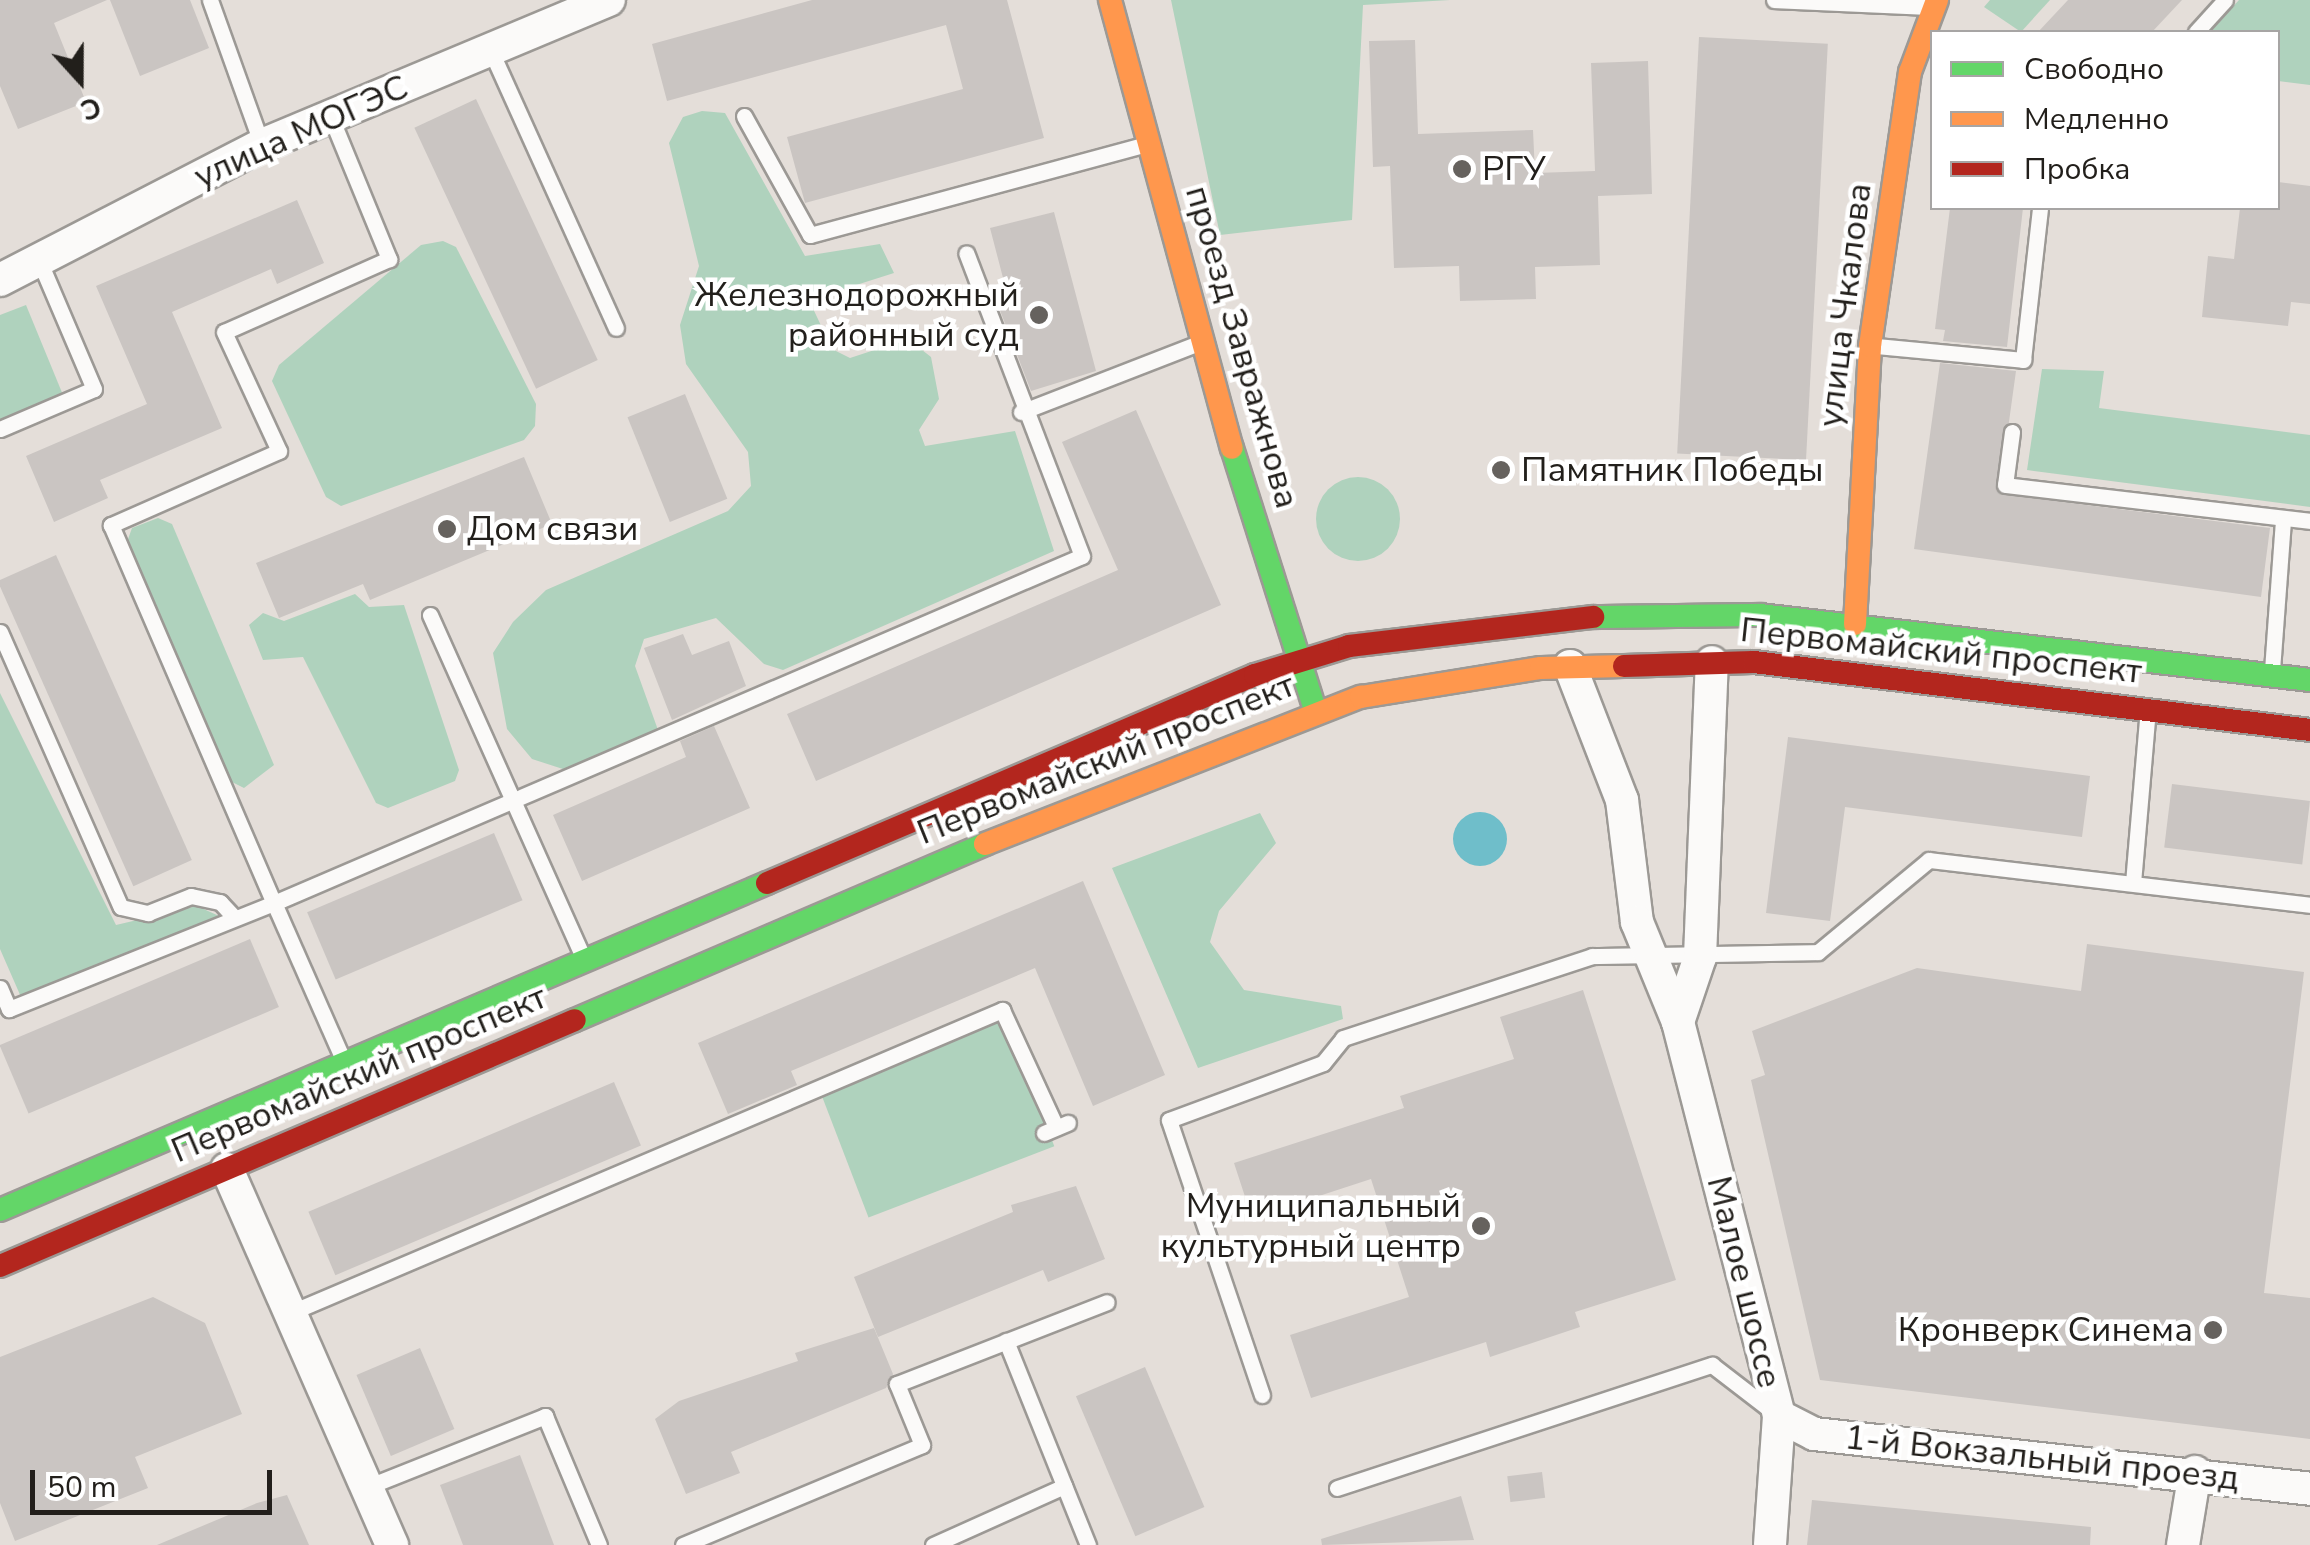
<!DOCTYPE html>
<html>
<head>
<meta charset="utf-8">
<style>
	body { margin:0 }
	#map { position:relative; width:2310px; height:1545px; overflow:hidden; background:#e4ded9; font-family:"Nunito Sans",sans-serif }
	div>[style] { position:absolute }
	[style*='--x'] { left:calc(var(--x)*1px); top:calc(var(--y)*1px); width:calc(var(--w)*1px); rotate:calc(var(--a)*1deg) }
	.green>* { inset:0; background:#afd2bd; transform-origin:0 0 }
	.round { border-radius:50% }
	.water>* { inset:0; background:#6fbeca }
	.building>* { inset:0; background:#cac5c2; transform-origin:0 0 }
	.roads { filter:drop-shadow(2px 0 #9c9995) drop-shadow(-2px 0 #9c9995) drop-shadow(0 2px #9c9995) drop-shadow(0 -2px #9c9995) }
	.lane>* { height:15px; margin:-7.5px; padding:0 7.5px; transform-origin:7.5px; border-radius:7.5px; background:#fbfaf9 }
	.street>* { height:32px; margin:-16px; padding:0 16px; transform-origin:16px; border-radius:16px; background:#fbfaf9 }
	.fast>* { height:22px; margin:-11px; padding:0 11px; transform-origin:11px; border-radius:11px; background:#63d668 }
	.slow>* { height:22px; margin:-11px; padding:0 11px; transform-origin:11px; border-radius:11px; background:#ff974d }
	.jam>* { height:22px; margin:-11px; padding:0 11px; transform-origin:11px; border-radius:11px; background:#b3261e }
	.dots>* { width:28px; height:28px; translate:-50% -50%; box-sizing:border-box; border:5px solid #fff; border-radius:50% }
	span { translate:-50% -50%; white-space:nowrap; text-align:center; line-height:1.15; -webkit-text-stroke:9px #fff; paint-order:stroke }
	.street-label { font-size:35px; color:#221f1b }
	.poi-label { font-size:35px; color:#221f1b }
	.left { translate:0 -50%; text-align:left }
	.right { translate:-100% -50%; text-align:right }
	.legend { position:absolute; left:1930px; top:30px; width:350px; height:180px; box-sizing:border-box; background:#fff; border:2px solid #a7a5a4; margin:0; padding:12px 18px; list-style:none; font-size:30px; color:#221f1b }
	.legend li { display:flex; align-items:center; gap:20px; height:50px }
	.legend b { width:50px; border:2px solid #a7a5a4 }
	.north { position:absolute; left:30px; top:30px; width:100px; height:100px; -webkit-text-stroke:8px #fff; paint-order:stroke; rotate:159deg; font-size:28px; font-weight:700; line-height:40px; text-align:center; color:#221f1b }
	.north::after { content:''; display:block; margin:auto; width:35px; height:45px; background:#221f1b; clip-path:polygon(50% 0,100% 100%,50% 72%,0 100%) }
	.scale { position:absolute; left:30px; top:1470px; width:242px; height:45px; box-sizing:border-box; border:5px solid #221f1b; border-top:0; padding-left:12px; font-size:30px; line-height:35px; white-space:nowrap; color:#221f1b; -webkit-text-stroke:8px #fff; paint-order:stroke }
</style>
</head>
<body>
<div id="map">
	<div class="green">
		<div style="clip-path:polygon(1171px 0,1450px 0,1363px 5px,1352px 220px,1220px 235px)"></div>
		<div style="clip-path:polygon(1990px 0,2050px 0,2021px 32px,1984px 7px)"></div>
		<div style="clip-path:polygon(2239px 0,2310px 0,2310px 85px,2278px 81px,2278px 32px,2210px 32px)"></div>
		<div style="clip-path:polygon(702px 111px,725px 113px,805px 256px,880px 244px,894px 273px,809px 300px,832px 349px,850px 358px,908px 339px,931px 357px,939px 399px,919px 430px,925px 446px,1015px 431px,1054px 551px,783px 670px,764px 664px,716px 618px,644px 639px,635px 666px,658px 730px,566px 770px,532px 759px,507px 729px,493px 653px,513px 622px,546px 590px,728px 511px,751px 486px,748px 452px,686px 364px,680px 325px,699px 266px,669px 143px,683px 117px)"></div>
		<div style="clip-path:polygon(443px 241px,456px 247px,536px 404px,535px 426px,524px 440px,341px 506px,326px 497px,272px 381px,279px 365px,421px 245px)"></div>
		<div style="clip-path:polygon(26px 305px,63px 395px,0 422px,0 315px)"></div>
		<div style="clip-path:polygon(2042px 369px,2104px 371px,2099px 408px,2310px 435px,2310px 507px,2027px 470px)"></div>
		<div class="round" style="left:1316px;top:477px;width:84px;height:84px"></div>
		<div style="clip-path:polygon(158px 518px,172px 524px,274px 765px,244px 788px,230px 781px,127px 542px,132px 528px)"></div>
		<div style="clip-path:polygon(355px 594px,369px 607px,404px 605px,459px 770px,455px 781px,388px 808px,376px 803px,303px 657px,263px 660px,249px 625px,263px 613px,284px 621px)"></div>
		<div style="clip-path:polygon(0 693px,116px 925px,197px 906px,219px 916px,21px 997px,0 949px)"></div>
		<div style="clip-path:polygon(1260px 813px,1276px 843px,1219px 911px,1210px 942px,1244px 990px,1341px 1006px,1343px 1019px,1198px 1068px,1112px 868px)"></div>
		<div style="left:1002px;top:1010px;width:146px;height:199px;rotate:69deg"></div>
	</div>
	<div class="water">
		<div class="round" style="left:1453px;top:812px;width:54px;height:54px"></div>
	</div>
	<div class="building">
		<div style="clip-path:polygon(0 0,107px 0,54px 23px,86px 102px,18px 129px,0 86px)"></div>
		<div style="clip-path:polygon(110px 0,190px 0,209px 48px,140px 76px)"></div>
		<div style="clip-path:polygon(812px 0,1007px 0,1044px 138px,805px 203px,787px 137px,963px 89px,946px 25px,667px 101px,652px 44px)"></div>
		<div style="clip-path:polygon(2068px 0,2182px 0,2152px 32px,2038px 32px)"></div>
		<div style="left:1699px;top:37px;width:129px;height:417px;rotate:3deg"></div>
		<div style="clip-path:polygon(1415px 40px,1418px 134px,1533px 130px,1535px 173px,1595px 171px,1591px 63px,1648px 61px,1652px 194px,1598px 196px,1600px 265px,1535px 267px,1536px 299px,1460px 301px,1459px 266px,1394px 268px,1390px 166px,1373px 167px,1369px 41px)"></div>
		<div style="left:476px;top:99px;width:288px;height:68px;rotate:65deg"></div>
		<div style="clip-path:polygon(2278px 182px,2310px 186px,2310px 304px,2291px 302px,2288px 326px,2202px 317px,2208px 256px,2234px 259px,2240px 208px,2278px 208px)"></div>
		<div style="clip-path:polygon(297px 200px,324px 263px,277px 284px,271px 269px,172px 312px,222px 428px,100px 480px,108px 498px,54px 522px,26px 456px,147px 404px,96px 286px)"></div>
		<div style="clip-path:polygon(1950px 208px,2023px 208px,2007px 347px,1943px 341px,1945px 330px,1935px 329px)"></div>
		<div style="clip-path:polygon(1054px 212px,1096px 371px,1031px 391px,996px 300px,1008px 297px,990px 228px)"></div>
		<div style="clip-path:polygon(1940px 363px,2016px 371px,1999px 494px,2270px 528px,2261px 597px,1914px 549px)"></div>
		<div style="left:685px;top:394px;width:113px;height:62px;rotate:68deg"></div>
		<div style="clip-path:polygon(1136px 410px,1221px 605px,816px 781px,787px 714px,1118px 570px,1062px 442px)"></div>
		<div style="clip-path:polygon(524px 457px,552px 524px,370px 600px,363px 584px,279px 618px,256px 563px)"></div>
		<div style="left:56px;top:555px;width:334px;height:64px;rotate:66deg"></div>
		<div style="clip-path:polygon(683px 634px,692px 655px,729px 641px,746px 686px,672px 720px,644px 648px)"></div>
		<div style="clip-path:polygon(714px 726px,750px 808px,582px 881px,553px 815px,686px 757px,680px 741px)"></div>
		<div style="clip-path:polygon(1788px 737px,2090px 776px,2082px 837px,1845px 807px,1830px 921px,1766px 913px)"></div>
		<div style="left:2172px;top:784px;width:139px;height:64px;rotate:7deg"></div>
		<div style="left:494px;top:833px;width:73px;height:203px;rotate:67deg"></div>
		<div style="clip-path:polygon(1083px 881px,1165px 1075px,1093px 1106px,1035px 968px,791px 1071px,797px 1085px,728px 1114px,698px 1043px)"></div>
		<div style="left:250px;top:939px;width:74px;height:272px;rotate:67deg"></div>
		<div style="clip-path:polygon(2087px 944px,2304px 972px,2264px 1293px,2310px 1298px,2310px 1439px,1820px 1380px,1751px 1080px,1765px 1075px,1752px 1031px,1917px 968px,2081px 991px)"></div>
		<div style="clip-path:polygon(1583px 990px,1676px 1280px,1575px 1312px,1580px 1327px,1490px 1357px,1486px 1342px,1311px 1398px,1290px 1335px,1409px 1297px,1371px 1179px,1252px 1218px,1234px 1163px,1404px 1108px,1400px 1096px,1514px 1059px,1500px 1017px)"></div>
		<div style="left:614px;top:1082px;width:69px;height:332px;rotate:67deg"></div>
		<div style="clip-path:polygon(1076px 1186px,1105px 1259px,1048px 1282px,1043px 1270px,878px 1337px,854px 1277px,1013px 1212px,1011px 1205px)"></div>
		<div style="clip-path:polygon(153px 1297px,205px 1323px,242px 1414px,135px 1457px,148px 1488px,15px 1541px,0 1503px,0 1357px)"></div>
		<div style="clip-path:polygon(874px 1328px,893px 1374px,886px 1388px,731px 1452px,740px 1473px,686px 1494px,655px 1419px,679px 1401px,798px 1361px,795px 1353px)"></div>
		<div style="left:420px;top:1348px;width:88px;height:69px;rotate:67deg"></div>
		<div style="left:1145px;top:1367px;width:152px;height:75px;rotate:67deg"></div>
		<div style="clip-path:polygon(520px 1455px,554px 1545px,463px 1545px,440px 1485px)"></div>
		<div style="left:1542px;top:1472px;width:26px;height:35px;rotate:83deg"></div>
		<div style="clip-path:polygon(287px 1495px,309px 1545px,157px 1545px,257px 1503px)"></div>
		<div style="clip-path:polygon(1461px 1496px,1474px 1540px,1322px 1545px,1321px 1539px)"></div>
		<div style="clip-path:polygon(1812px 1500px,2091px 1527px,2090px 1545px,1807px 1545px)"></div>
	</div>
	<div class="roads">
		<div class="lane">
			<div style="--x:210;--y:0;--w:154;--a:70.3"></div>
			<div style="--x:1774;--y:0;--w:153;--a:2.6"></div>
			<div style="--x:2196;--y:32;--w:43;--a:-47.8"></div>
			<div style="--x:490;--y:49;--w:306;--a:65.7"></div>
			<div style="--x:330;--y:115;--w:156;--a:67.7"></div>
			<div style="--x:389;--y:259;--w:180;--a:156.1"></div>
			<div style="--x:224;--y:332;--w:131;--a:65.2"></div>
			<div style="--x:279;--y:451;--w:184;--a:156.2"></div>
			<div style="--x:111;--y:525;--w:412;--a:66.7"></div>
			<div style="--x:274;--y:903;--w:879;--a:-23.24"></div>
			<div style="--x:1082;--y:556;--w:324;--a:-110.9"></div>
			<div style="--x:744;--y:116;--w:136;--a:61"></div>
			<div style="--x:810;--y:235;--w:346;--a:-15.1"></div>
			<div style="--x:1876;--y:346;--w:148;--a:5.4"></div>
			<div style="--x:2023;--y:360;--w:153;--a:-83.6"></div>
			<div style="--x:1021;--y:412;--w:188;--a:-21.2"></div>
			<div style="--x:0;--y:429;--w:102;--a:-23.1"></div>
			<div style="--x:94;--y:389;--w:140;--a:-113.1"></div>
			<div style="--x:2012;--y:432;--w:53;--a:97.5"></div>
			<div style="--x:2005;--y:485;--w:307;--a:6.7"></div>
			<div style="--x:430;--y:615;--w:375;--a:65.9"></div>
			<div style="--x:0;--y:632;--w:300;--a:66.3"></div>
			<div style="--x:121;--y:907;--w:28;--a:13"></div>
			<div style="--x:148;--y:913;--w:46;--a:-21.6"></div>
			<div style="--x:191;--y:896;--w:30;--a:12"></div>
			<div style="--x:220;--y:902;--w:21;--a:47"></div>
			<div style="--x:2272;--y:670;--w:151;--a:-85.8"></div>
			<div style="--x:2133;--y:883;--w:165;--a:-85.1"></div>
			<div style="--x:0;--y:988;--w:23;--a:67"></div>
			<div style="--x:9;--y:1009;--w:285;--a:-21.8"></div>
			<div style="--x:274;--y:903;--w:166;--a:66.2"></div>
			<div style="--x:1044;--y:1133;--w:26;--a:-23"></div>
			<div style="--x:292;--y:1312;--w:772;--a:-23.04"></div>
			<div style="--x:1002;--y:1010;--w:129;--a:65.2"></div>
			<div style="--x:1006;--y:1341;--w:220;--a:68.1"></div>
			<div style="--x:1262;--y:1395;--w:290;--a:-108.7"></div>
			<div style="--x:1169;--y:1120;--w:164;--a:-20.3"></div>
			<div style="--x:1323;--y:1063;--w:32;--a:-51"></div>
			<div style="--x:1343;--y:1038;--w:262;--a:-18.2"></div>
			<div style="--x:1592;--y:956;--w:226;--a:-1"></div>
			<div style="--x:1818;--y:952;--w:144;--a:-39.7"></div>
			<div style="--x:1929;--y:860;--w:384;--a:6.7"></div>
			<div style="--x:367;--y:1487;--w:192;--a:-21.7"></div>
			<div style="--x:545;--y:1416;--w:140;--a:67.3"></div>
			<div style="--x:1337;--y:1488;--w:395;--a:-18.2"></div>
			<div style="--x:1712;--y:1365;--w:82;--a:37.6"></div>
			<div style="--x:683;--y:1545;--w:259;--a:-22.7"></div>
			<div style="--x:922;--y:1445;--w:66;--a:-112.3"></div>
			<div style="--x:897;--y:1384;--w:225;--a:-21.3"></div>
			<div style="--x:933;--y:1545;--w:144;--a:-24.2"></div>
		</div>
		<div class="street">
			<div style="--x:0;--y:280;--w:295;--a:-27.3"></div>
			<div style="--x:262;--y:145;--w:376;--a:-22.7"></div>
			<div style="--x:1570;--y:666;--w:144;--a:68.8"></div>
			<div style="--x:1622;--y:800;--w:123;--a:83"></div>
			<div style="--x:1637;--y:922;--w:108;--a:67.7"></div>
			<div style="--x:1678;--y:1022;--w:407;--a:75.6"></div>
			<div style="--x:1779;--y:1416;--w:129;--a:94"></div>
			<div style="--x:1678;--y:1022;--w:69;--a:-71.3"></div>
			<div style="--x:1700;--y:957;--w:295;--a:-87.7"></div>
			<div style="--x:227;--y:1169;--w:411;--a:66.3"></div>
			<div style="--x:1779;--y:1416;--w:39;--a:27"></div>
			<div style="--x:1814;--y:1434;--w:499;--a:6.3"></div>
			<div style="--x:2183;--y:1545;--w:74;--a:-80.7"></div>
		</div>
		<div class="fast">
			<div style="--x:1232;--y:448;--w:275;--a:72.4"></div>
			<div style="--x:1593;--y:617;--w:167;--a:-0.7"></div>
			<div style="--x:1760;--y:615;--w:554;--a:6.74"></div>
			<div style="--x:575;--y:1020;--w:446;--a:-23.2"></div>
			<div style="--x:0;--y:1210;--w:834;--a:-23.09"></div>
		</div>
		<div class="slow">
			<div style="--x:1110;--y:0;--w:464;--a:74.8"></div>
			<div style="--x:1855;--y:624;--w:278;--a:-86.9"></div>
			<div style="--x:1870;--y:346;--w:277;--a:-81.7"></div>
			<div style="--x:1910;--y:72;--w:77;--a:-69.4"></div>
			<div style="--x:985;--y:844;--w:404;--a:-21.4"></div>
			<div style="--x:1361;--y:697;--w:182;--a:-9.2"></div>
			<div style="--x:1541;--y:668;--w:83;--a:-1.4"></div>
		</div>
		<div class="jam">
			<div style="--x:1624;--y:666;--w:130;--a:-1.8"></div>
			<div style="--x:1754;--y:662;--w:560;--a:6.97"></div>
			<div style="--x:767;--y:883;--w:530;--a:-23.09"></div>
			<div style="--x:1255;--y:675;--w:98;--a:-17.1"></div>
			<div style="--x:1349;--y:646;--w:246;--a:-6.8"></div>
			<div style="--x:0;--y:1266;--w:625;--a:-23.16"></div>
		</div>
	</div>
	<div class="dots">
		<div style="left:1462px;top:169px;background:#66625e"></div>
		<div style="left:1039px;top:315px;background:#66625e"></div>
		<div style="left:1501px;top:470px;background:#66625e"></div>
		<div style="left:447px;top:529px;background:#66625e"></div>
		<div style="left:1481px;top:1226px;background:#66625e"></div>
		<div style="left:2213px;top:1330px;background:#66625e"></div>
	</div>
	<div class="street-label">
		<span style="left:301px;top:132px;rotate:-24deg">улица МОГЭС</span>
		<span style="left:1845px;top:305px;rotate:-83deg">улица Чкалова</span>
		<span style="left:1242px;top:347px;rotate:74deg">проезд Завражнова</span>
		<span style="left:1941px;top:651px;rotate:6deg">Первомайский проспект</span>
		<span style="left:1106px;top:759px;rotate:-22deg">Первомайский проспект</span>
		<span style="left:359px;top:1074px;rotate:-23deg">Первомайский проспект</span>
		<span style="left:1744px;top:1282px;rotate:76deg">Малое шоссе</span>
		<span style="left:2042px;top:1458px;rotate:6deg">1-й Вокзальный проезд</span>
	</div>
	<div class="poi-label">
		<span class="left" style="left:1482px;top:169px">РГУ</span>
		<span class="right" style="left:1019px;top:315px">Железнодорожный<br>районный суд</span>
		<span class="left" style="left:1521px;top:470px">Памятник Победы</span>
		<span class="left" style="left:467px;top:529px">Дом связи</span>
		<span class="right" style="left:1461px;top:1226px">Муниципальный<br>культурный центр</span>
		<span class="right" style="left:2193px;top:1330px">Кронверк Синема</span>
	</div>
	<ul class="legend">
	<li><b style="height:12px;background:#63d668"></b>Свободно</li>
	<li><b style="height:12px;background:#ff974d"></b>Медленно</li>
	<li><b style="height:12px;background:#b3261e"></b>Пробка</li>
	</ul>
	<div class="north">С</div>
	<div class="scale">50 m</div>
</div>
</body>
</html>
